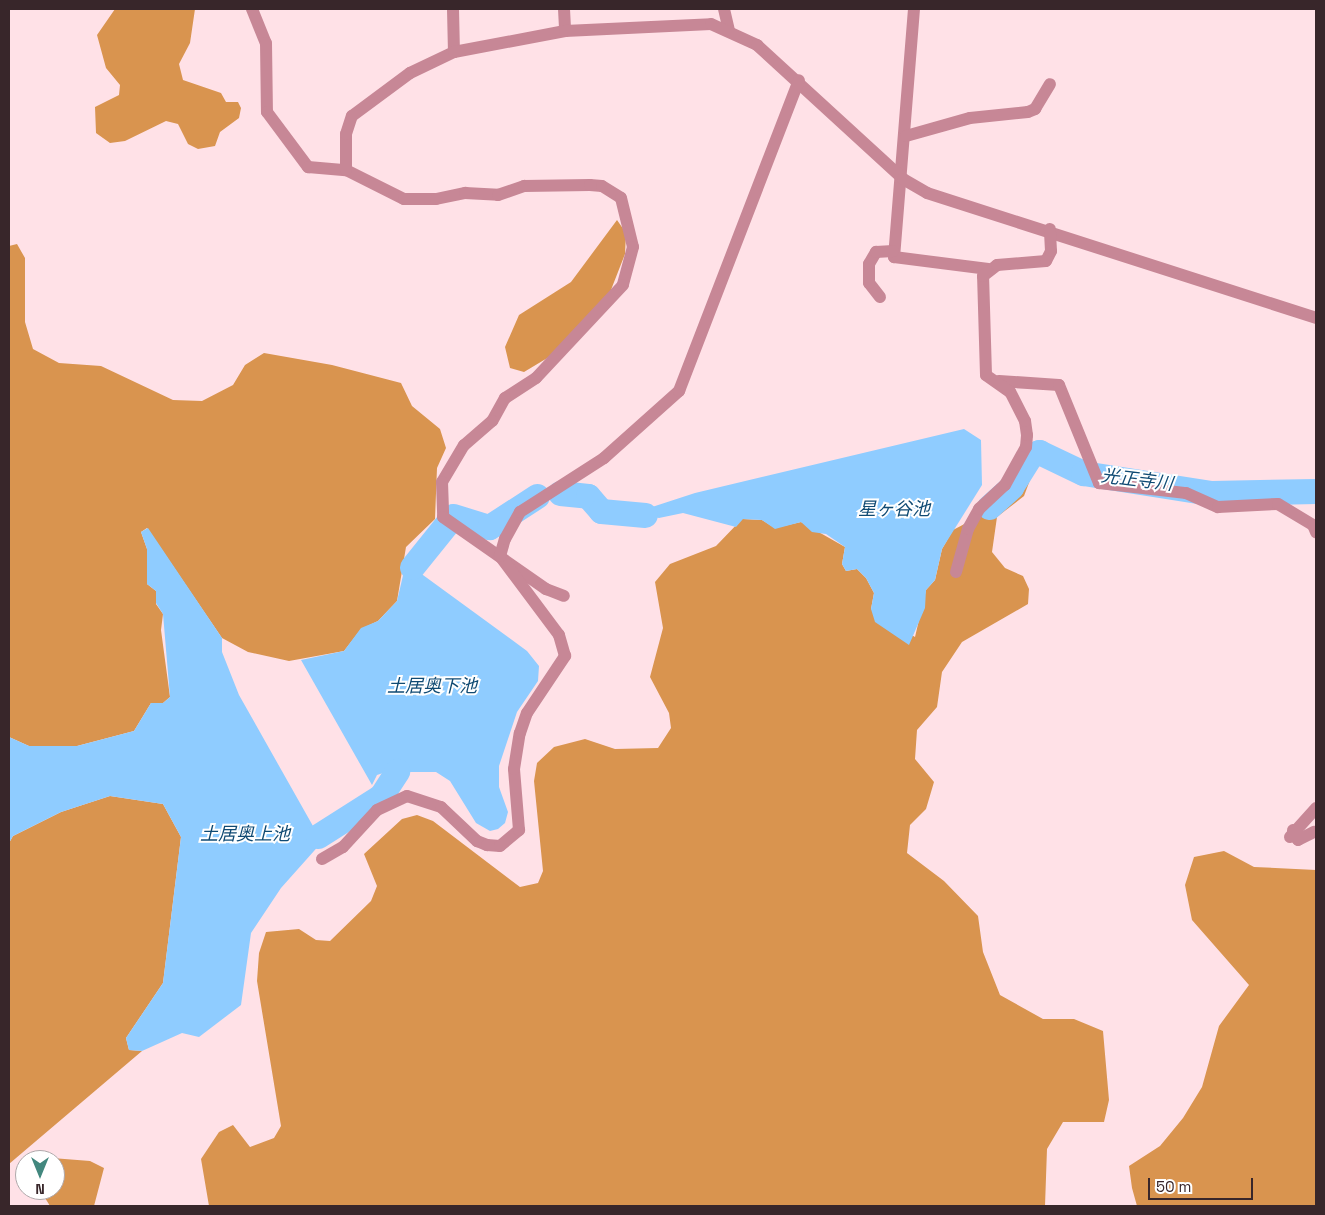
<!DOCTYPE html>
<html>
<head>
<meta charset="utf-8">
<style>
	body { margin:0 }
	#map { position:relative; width:1325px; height:1215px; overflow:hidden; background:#ffe1e7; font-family:"Space Grotesk","Noto Sans JP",sans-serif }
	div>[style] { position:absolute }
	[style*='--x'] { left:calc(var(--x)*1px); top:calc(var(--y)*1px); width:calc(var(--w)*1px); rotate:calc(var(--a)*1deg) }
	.forest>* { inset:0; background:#d9944f }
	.water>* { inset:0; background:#8fccff }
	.river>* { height:25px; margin:-12.5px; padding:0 12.5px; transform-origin:12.5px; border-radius:12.5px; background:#8fccff }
	.minor>* { height:12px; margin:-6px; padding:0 6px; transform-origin:6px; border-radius:6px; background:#c78796 }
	span { translate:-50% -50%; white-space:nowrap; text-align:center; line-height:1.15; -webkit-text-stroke:4px #fff; paint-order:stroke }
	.water-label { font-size:18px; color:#0f4a73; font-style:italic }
	.frame { position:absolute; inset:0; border:10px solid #38262a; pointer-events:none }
	.north { position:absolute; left:15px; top:1150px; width:50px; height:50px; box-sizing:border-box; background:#fff; border:1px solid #afa8aa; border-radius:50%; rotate:180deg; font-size:14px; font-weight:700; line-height:20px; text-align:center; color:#38262a }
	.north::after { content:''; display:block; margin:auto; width:18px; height:22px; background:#42877e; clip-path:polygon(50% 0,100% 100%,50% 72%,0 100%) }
	.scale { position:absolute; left:1148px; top:1178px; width:105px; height:22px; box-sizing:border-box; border:2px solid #38262a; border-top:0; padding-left:6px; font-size:15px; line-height:18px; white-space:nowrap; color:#38262a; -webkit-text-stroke:4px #fff; paint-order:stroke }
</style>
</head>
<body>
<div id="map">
	<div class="forest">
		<div style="clip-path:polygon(115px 9px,195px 9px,190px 43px,179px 64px,183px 80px,221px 93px,226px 102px,238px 102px,241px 108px,239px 118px,220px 132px,215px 146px,198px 149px,188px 144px,178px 124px,166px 121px,125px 141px,110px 143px,96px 133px,95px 107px,119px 95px,120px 85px,106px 68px,97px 35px)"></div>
		<div style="clip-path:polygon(617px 220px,626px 233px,625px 254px,609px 295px,549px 357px,524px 372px,510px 368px,505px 347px,519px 315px,571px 282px)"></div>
		<div style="clip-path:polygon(17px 244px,25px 258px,25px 322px,33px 349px,59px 363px,101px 366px,173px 400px,202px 401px,233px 385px,245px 365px,264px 353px,332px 365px,401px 383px,412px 406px,440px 429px,446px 448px,437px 468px,435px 519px,406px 547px,397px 601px,378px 621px,361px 629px,344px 651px,289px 661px,248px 652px,222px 638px,147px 528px,141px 532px,147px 549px,147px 584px,156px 591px,156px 604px,163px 614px,161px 630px,170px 697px,163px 703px,151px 703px,134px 731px,77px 746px,29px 746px,9px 737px,9px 246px)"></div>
		<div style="clip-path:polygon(1021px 476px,1030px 480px,1024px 496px,997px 517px,992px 552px,1005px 568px,1023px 576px,1029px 589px,1028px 604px,962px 642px,942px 672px,937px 707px,917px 730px,915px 759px,934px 782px,926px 809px,910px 825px,907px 853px,944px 881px,978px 916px,983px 952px,1000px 995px,1043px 1019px,1074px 1019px,1103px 1031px,1109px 1100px,1104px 1122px,1063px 1122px,1047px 1149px,1045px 1206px,209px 1206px,201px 1159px,219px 1132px,233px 1125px,250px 1147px,274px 1138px,281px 1126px,257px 981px,259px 953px,266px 932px,299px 929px,316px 940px,330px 941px,371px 901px,377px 886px,364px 854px,402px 819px,417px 815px,433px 821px,520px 887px,538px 883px,543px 871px,534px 781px,537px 763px,554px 747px,585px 739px,615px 749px,658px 748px,671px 728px,669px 713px,650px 677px,663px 628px,655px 582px,670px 564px,716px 546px,742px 519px,762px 520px,775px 528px,801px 522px,845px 547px,842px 564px,846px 571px,857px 569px,866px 578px,874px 593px,871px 609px,915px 637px,926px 590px,935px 580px,942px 549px,953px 530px,997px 507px)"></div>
		<div style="clip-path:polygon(110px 796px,163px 804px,181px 837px,163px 983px,126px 1038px,129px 1050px,142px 1051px,9px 1164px,9px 843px,13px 836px,61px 812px)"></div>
		<div style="clip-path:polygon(1224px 851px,1254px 867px,1316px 870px,1316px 1206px,1137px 1206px,1132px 1188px,1129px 1166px,1160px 1146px,1183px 1118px,1202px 1087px,1219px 1026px,1249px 985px,1192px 920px,1185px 885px,1194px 857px)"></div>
		<div style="clip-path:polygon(52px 1158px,90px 1161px,104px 1168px,94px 1206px,50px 1206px,42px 1193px,55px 1190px)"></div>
	</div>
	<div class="water">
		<div style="clip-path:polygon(964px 429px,981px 440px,982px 485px,942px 549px,935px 580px,926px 590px,925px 608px,909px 645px,875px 622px,871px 609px,874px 593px,866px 578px,857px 569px,846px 571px,842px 564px,845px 547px,826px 534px,812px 532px,801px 522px,775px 529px,762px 520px,743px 519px,736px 527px,683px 513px,659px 518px,645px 515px,649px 508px,695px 493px)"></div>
		<div style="clip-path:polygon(148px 528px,222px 638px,222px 652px,239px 695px,322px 842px,281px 888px,251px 933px,241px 1005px,199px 1037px,182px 1033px,142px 1051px,129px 1050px,126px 1038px,163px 983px,181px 837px,163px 804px,110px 796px,61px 812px,13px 836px,9px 843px,9px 737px,29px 746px,77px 746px,134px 731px,151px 703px,163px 703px,170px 697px,163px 614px,156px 603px,156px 591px,147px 584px,147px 549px,141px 532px)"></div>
		<div style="clip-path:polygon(405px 567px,412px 567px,527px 651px,539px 666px,538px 681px,517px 712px,499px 766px,499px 787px,508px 812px,505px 823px,498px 829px,490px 831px,476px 823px,450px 781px,436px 772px,386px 772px,377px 775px,372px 785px,301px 660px,344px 651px,361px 628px,378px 621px,397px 601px)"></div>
	</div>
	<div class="river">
		<div style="--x:560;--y:493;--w:28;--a:6"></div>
		<div style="--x:588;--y:496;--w:20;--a:49"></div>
		<div style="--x:601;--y:511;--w:44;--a:5.2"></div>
		<div style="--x:989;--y:507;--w:30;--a:-42"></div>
		<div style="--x:1011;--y:487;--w:36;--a:-58"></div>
		<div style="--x:1030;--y:456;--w:10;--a:-24"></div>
		<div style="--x:1039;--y:452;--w:49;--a:25.5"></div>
		<div style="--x:1083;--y:473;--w:130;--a:8.9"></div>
		<div style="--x:1211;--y:493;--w:105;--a:-1.1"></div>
		<div style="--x:412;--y:567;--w:65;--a:-51.2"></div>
		<div style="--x:453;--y:516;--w:38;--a:17"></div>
		<div style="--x:489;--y:527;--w:57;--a:-32.9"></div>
		<div style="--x:318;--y:836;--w:75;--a:-32.4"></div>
		<div style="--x:381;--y:796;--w:30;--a:-57"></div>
	</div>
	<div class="minor">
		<div style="--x:252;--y:9;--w:37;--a:68"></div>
		<div style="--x:266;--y:43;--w:69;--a:89.2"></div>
		<div style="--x:267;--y:112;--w:69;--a:53.3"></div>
		<div style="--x:308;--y:167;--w:38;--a:5"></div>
		<div style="--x:346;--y:170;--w:65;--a:26.6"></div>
		<div style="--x:404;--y:199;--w:32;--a:0"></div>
		<div style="--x:436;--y:199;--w:30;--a:-12"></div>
		<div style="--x:465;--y:193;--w:33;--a:3"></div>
		<div style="--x:498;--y:195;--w:28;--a:-19"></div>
		<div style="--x:524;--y:186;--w:66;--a:-0.9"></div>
		<div style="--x:590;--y:185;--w:12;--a:5"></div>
		<div style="--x:602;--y:186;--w:22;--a:32"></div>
		<div style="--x:621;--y:198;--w:50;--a:76.2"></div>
		<div style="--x:633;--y:247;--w:39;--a:105"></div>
		<div style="--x:623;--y:285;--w:127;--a:133.1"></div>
		<div style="--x:536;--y:378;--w:37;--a:147"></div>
		<div style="--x:505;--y:398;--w:26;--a:119"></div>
		<div style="--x:492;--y:421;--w:37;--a:139"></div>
		<div style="--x:464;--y:445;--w:43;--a:120.7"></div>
		<div style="--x:442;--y:482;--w:35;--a:88"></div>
		<div style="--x:443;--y:517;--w:126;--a:35"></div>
		<div style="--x:546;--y:589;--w:19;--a:21"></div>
		<div style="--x:453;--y:9;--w:43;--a:88.7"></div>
		<div style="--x:564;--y:9;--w:22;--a:87"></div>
		<div style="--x:724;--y:9;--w:22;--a:77"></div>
		<div style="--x:914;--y:9;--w:249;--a:94.6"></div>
		<div style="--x:894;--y:257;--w:95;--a:7.3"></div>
		<div style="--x:906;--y:136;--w:66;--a:-15.7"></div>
		<div style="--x:970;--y:118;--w:58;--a:-5.9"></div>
		<div style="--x:1028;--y:112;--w:8;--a:-23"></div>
		<div style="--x:1035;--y:109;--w:29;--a:-59"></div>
		<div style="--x:346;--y:170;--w:36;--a:-90"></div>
		<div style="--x:346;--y:134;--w:19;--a:-72"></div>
		<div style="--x:352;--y:116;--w:72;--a:-36.6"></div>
		<div style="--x:410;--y:73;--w:49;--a:-25.5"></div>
		<div style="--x:454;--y:52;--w:113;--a:-10.7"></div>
		<div style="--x:565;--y:31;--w:146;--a:-2.7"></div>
		<div style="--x:711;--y:24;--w:51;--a:24.5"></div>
		<div style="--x:757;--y:45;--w:198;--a:42.5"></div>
		<div style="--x:903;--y:179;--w:28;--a:30"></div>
		<div style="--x:927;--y:193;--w:409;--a:17.8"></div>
		<div style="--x:880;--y:297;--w:18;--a:-128"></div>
		<div style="--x:869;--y:283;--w:19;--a:-90"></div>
		<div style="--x:869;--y:264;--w:14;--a:-60"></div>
		<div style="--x:876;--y:252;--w:17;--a:-3"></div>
		<div style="--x:999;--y:381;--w:60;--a:3.8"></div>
		<div style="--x:1059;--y:385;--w:106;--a:67.8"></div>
		<div style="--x:1099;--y:483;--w:88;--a:6.6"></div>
		<div style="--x:1186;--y:493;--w:35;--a:24"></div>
		<div style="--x:1218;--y:507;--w:60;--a:-2.9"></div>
		<div style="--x:1278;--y:504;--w:41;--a:31"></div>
		<div style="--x:1313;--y:525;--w:8;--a:67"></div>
		<div style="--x:956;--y:572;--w:45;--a:-74.4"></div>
		<div style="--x:968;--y:529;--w:23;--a:-61"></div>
		<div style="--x:979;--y:509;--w:35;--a:-43"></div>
		<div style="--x:1005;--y:485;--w:43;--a:-61.1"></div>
		<div style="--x:1026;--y:447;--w:12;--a:-85"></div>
		<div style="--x:1027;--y:435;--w:14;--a:-98"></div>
		<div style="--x:1025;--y:421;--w:33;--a:-117"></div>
		<div style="--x:1010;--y:392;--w:29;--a:-145"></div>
		<div style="--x:986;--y:375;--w:99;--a:-91.7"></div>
		<div style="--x:983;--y:276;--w:18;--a:-38"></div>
		<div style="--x:997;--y:265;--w:49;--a:-4.7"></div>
		<div style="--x:1046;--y:261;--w:11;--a:-63"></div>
		<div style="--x:1051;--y:251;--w:22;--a:-93"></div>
		<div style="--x:1293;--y:830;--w:11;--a:63"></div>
		<div style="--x:1298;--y:840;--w:18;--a:-27"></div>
		<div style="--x:1290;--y:837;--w:39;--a:-48"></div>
		<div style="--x:322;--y:859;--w:24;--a:-30"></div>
		<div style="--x:343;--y:847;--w:50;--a:-47.4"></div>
		<div style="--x:377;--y:810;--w:33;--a:-25"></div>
		<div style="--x:407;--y:796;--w:36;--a:18"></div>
		<div style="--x:441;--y:807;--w:50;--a:43.4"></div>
		<div style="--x:477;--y:841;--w:11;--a:22"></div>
		<div style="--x:487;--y:845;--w:13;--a:4"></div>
		<div style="--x:500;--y:846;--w:25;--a:-40"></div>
		<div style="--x:519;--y:830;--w:61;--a:-94.7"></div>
		<div style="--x:514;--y:769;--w:36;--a:-81"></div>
		<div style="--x:520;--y:733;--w:21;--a:-71"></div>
		<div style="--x:527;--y:713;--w:69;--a:-56.3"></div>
		<div style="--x:565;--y:656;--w:22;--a:-106"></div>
		<div style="--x:559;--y:635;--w:99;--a:-126.8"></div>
		<div style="--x:500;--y:556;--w:18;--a:-74"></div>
		<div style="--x:505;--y:539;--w:31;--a:-61"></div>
		<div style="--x:520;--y:512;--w:100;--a:-32.7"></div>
		<div style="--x:604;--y:458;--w:101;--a:-41.8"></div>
		<div style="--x:679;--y:391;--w:333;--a:-68.9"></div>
	</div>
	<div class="water-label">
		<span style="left:1137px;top:480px;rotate:7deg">光正寺川</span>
		<span style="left:894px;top:509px">星ヶ谷池</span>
		<span style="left:432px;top:686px">土居奥下池</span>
		<span style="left:245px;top:834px">土居奥上池</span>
	</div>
	<div class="frame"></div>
	<div class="north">N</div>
	<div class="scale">50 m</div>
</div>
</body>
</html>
